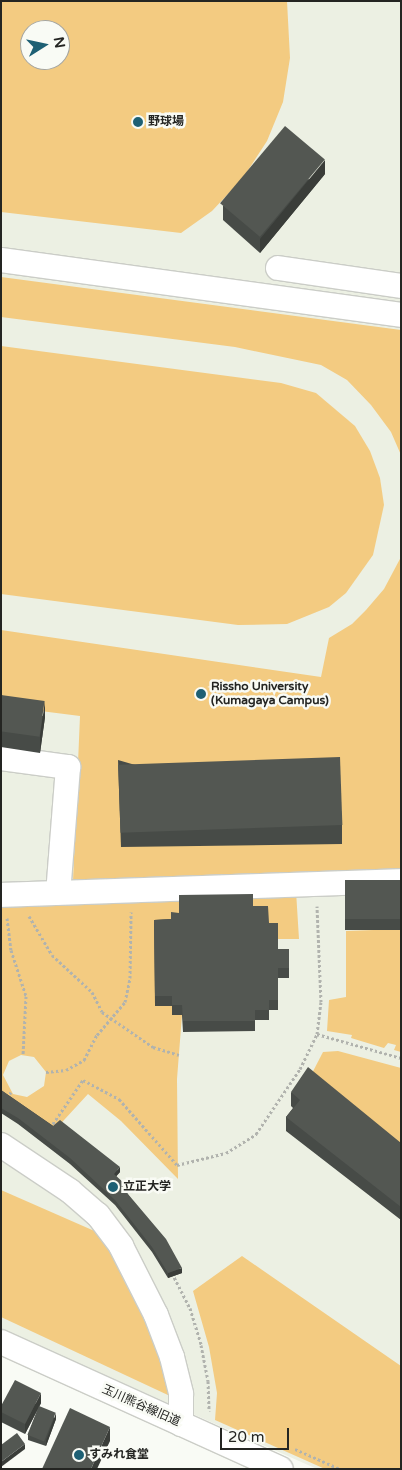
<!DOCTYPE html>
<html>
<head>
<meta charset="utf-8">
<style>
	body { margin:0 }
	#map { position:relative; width:402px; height:1470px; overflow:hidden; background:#f9fbf5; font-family:"Varela Round","Noto Sans JP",sans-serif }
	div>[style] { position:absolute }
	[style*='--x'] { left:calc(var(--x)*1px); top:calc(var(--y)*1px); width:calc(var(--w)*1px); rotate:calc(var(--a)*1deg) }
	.built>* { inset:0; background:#ecf0e3 }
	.green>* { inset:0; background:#f3cb81 }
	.path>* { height:3px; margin-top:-1.5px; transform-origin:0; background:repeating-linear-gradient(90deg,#b1b3ae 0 2.5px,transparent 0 5px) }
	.roads { filter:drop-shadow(1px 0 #cbcdc7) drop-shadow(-1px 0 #cbcdc7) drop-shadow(0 1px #cbcdc7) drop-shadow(0 -1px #cbcdc7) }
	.minor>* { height:24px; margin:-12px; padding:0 12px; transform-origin:12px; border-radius:12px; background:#fff }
	.wall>* { inset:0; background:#474b47; transform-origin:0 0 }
	.shaded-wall>* { inset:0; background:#3a3d39 }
	.building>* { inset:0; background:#535752; transform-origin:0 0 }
	.dots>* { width:14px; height:14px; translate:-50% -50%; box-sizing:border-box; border:2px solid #f9fbf5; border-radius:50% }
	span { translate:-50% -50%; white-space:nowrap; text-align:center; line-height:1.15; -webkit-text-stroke:5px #f9fbf5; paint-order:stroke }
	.poi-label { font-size:12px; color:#242522; font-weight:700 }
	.left { translate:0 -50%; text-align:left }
	.street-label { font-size:12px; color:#242522 }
	.frame { position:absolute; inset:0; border:2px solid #242522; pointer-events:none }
	.north { position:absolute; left:20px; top:20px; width:50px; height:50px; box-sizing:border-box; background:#f9fbf5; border:1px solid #a4a5a1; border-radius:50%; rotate:80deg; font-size:14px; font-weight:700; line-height:20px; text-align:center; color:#242522 }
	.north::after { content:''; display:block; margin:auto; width:18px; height:22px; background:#1e6074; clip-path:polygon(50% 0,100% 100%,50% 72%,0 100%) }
	.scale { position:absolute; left:220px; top:1428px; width:69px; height:22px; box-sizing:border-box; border:2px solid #242522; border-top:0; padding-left:6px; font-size:15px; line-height:18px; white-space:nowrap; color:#242522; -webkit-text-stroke:4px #f9fbf5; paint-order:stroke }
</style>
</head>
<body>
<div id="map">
	<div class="built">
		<div style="clip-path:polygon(evenodd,1px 1px,401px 1px,401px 1469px,317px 1469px,1px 1329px,1px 1px,30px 30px,60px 30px,60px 60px,30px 60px,30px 30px)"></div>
	</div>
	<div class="green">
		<div style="clip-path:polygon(evenodd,1px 1px,287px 1px,290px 58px,283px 102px,267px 141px,243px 178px,212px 211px,181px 233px,1px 212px,1px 1px,30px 30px,60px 30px,60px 60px,30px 60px,30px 30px)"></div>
		<div style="clip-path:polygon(1px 277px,401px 330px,401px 455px,391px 432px,371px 405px,347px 380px,321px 365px,235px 347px,1px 317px)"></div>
		<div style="clip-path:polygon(1px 346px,281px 383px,316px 393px,355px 426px,370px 451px,380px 478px,384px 505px,373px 555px,346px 593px,329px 607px,287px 624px,238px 625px,1px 594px)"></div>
		<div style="clip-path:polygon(401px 557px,401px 870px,73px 881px,80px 716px,1px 706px,1px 630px,321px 677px,329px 638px,352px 624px,366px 610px,384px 589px)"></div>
		<div style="clip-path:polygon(evenodd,296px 891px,299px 939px,277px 939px,179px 905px,179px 923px,155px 1006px,172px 1006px,172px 1015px,182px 1015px,177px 1079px,178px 1179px,121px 1121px,88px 1094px,53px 1132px,1px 1096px,1px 904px,296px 891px,21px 1055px,34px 1057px,46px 1072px,44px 1086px,27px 1097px,13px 1094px,3px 1075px,9px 1061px,21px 1055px)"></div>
		<div style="clip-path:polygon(401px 929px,401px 1052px,394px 1050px,396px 1045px,388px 1043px,384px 1048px,351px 1038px,352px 1035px,327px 1031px,329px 1000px,346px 997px,346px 931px)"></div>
		<div style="clip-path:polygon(338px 1051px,401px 1068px,401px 1157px,308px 1081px,323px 1052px)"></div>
		<div style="clip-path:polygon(1px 1190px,99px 1233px,118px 1258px,162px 1351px,170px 1396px,1px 1317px)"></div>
		<div style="clip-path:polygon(242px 1256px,401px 1366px,401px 1469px,325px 1469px,215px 1420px,217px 1393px,209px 1347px,193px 1291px)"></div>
	</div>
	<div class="path">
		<div style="--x:29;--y:916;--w:45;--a:59.5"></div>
		<div style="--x:52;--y:955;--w:54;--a:42.8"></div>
		<div style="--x:92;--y:992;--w:22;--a:63"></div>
		<div style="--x:102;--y:1012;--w:62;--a:34.5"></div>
		<div style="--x:153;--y:1047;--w:27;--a:17"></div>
		<div style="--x:7;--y:918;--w:32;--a:83"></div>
		<div style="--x:11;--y:950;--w:48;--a:71.9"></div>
		<div style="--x:26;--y:996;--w:59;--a:92.9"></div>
		<div style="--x:317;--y:1034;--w:87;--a:15.9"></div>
		<div style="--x:46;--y:1072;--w:20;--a:-6"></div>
		<div style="--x:66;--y:1070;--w:21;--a:-29"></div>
		<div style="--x:84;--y:1060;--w:28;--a:-63"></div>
		<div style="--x:97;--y:1035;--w:43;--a:-49.7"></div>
		<div style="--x:125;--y:1002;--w:25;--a:-78"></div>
		<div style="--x:130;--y:978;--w:66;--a:-89.1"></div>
		<div style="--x:7;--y:1098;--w:7;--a:-56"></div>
		<div style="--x:50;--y:1128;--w:58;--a:-55.5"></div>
		<div style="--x:83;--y:1080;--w:41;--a:27.8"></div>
		<div style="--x:119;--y:1099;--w:88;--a:48.7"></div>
		<div style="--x:177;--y:1165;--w:50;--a:-13.8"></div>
		<div style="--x:226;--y:1153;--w:36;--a:-32"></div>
		<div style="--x:256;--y:1134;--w:78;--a:-55.9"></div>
		<div style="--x:300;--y:1069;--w:39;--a:-64"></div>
		<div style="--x:317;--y:1034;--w:32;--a:-83"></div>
		<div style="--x:321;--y:1002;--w:96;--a:-92.4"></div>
		<div style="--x:172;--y:1273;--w:39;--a:63"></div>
		<div style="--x:190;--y:1308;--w:39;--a:73"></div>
		<div style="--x:201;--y:1345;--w:37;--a:79"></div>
		<div style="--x:208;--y:1381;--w:30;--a:88"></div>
		<div style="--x:295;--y:1449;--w:49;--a:24"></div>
	</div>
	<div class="roads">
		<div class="minor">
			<div style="--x:1;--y:260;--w:404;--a:7.8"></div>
			<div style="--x:278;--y:268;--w:124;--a:8.3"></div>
			<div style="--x:1;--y:758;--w:68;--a:7.7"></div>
			<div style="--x:68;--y:767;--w:126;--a:94.5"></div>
			<div style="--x:1;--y:895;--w:400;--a:-2"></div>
			<div style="--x:1;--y:1145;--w:83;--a:33.7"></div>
			<div style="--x:70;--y:1191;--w:37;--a:41"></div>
			<div style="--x:98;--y:1215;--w:39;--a:53"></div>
			<div style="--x:121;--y:1246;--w:77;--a:63.1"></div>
			<div style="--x:156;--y:1315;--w:45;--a:69.1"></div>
			<div style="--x:172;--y:1357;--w:38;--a:76"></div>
			<div style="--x:181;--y:1394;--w:30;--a:90"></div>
			<div style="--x:1;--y:1342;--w:307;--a:24.4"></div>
		</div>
	</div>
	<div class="wall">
		<div style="clip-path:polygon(325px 174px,260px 253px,223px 220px,223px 206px)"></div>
		<div style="clip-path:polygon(1px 695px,45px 717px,40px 753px,1px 747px)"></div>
		<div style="clip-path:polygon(118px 760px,342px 825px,342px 844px,121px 847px)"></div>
		<div style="left:401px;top:880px;width:50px;height:56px;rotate:90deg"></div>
		<div style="clip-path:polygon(253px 906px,269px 923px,278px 949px,289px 949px,289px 978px,278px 978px,278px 1010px,269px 1010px,269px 1020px,255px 1020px,255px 1031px,183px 1032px,182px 1015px,172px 1015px,172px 1006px,155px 1006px,154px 920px,171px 919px,179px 913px)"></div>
		<div style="clip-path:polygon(1px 1090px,120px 1172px,116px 1176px,125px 1190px,182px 1273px,168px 1278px,152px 1252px,115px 1205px,70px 1164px,18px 1124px,1px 1113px)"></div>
		<div style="clip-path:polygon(291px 1092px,401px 1143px,401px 1220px,286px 1131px,286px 1117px,293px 1108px,291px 1106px)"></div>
		<div style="clip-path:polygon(41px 1403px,39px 1407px,56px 1419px,46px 1446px,28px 1440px,28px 1435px,38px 1409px,25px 1434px,1px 1422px,1px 1406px)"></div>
	</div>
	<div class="shaded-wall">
		<div style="clip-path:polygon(325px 160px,325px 174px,260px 253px,260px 239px)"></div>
		<div style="clip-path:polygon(45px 701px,45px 717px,40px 753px,40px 736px)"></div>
		<div style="clip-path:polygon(120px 1167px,120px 1172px,114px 1179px,114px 1174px)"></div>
		<div style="clip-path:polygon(182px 1268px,182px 1273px,168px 1278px,168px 1273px)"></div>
		<div style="clip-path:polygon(41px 1393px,41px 1403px,25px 1434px,25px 1424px)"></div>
		<div style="clip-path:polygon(56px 1413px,56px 1419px,46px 1446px,46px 1441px)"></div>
		<div style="clip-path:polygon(110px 1427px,110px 1441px,97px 1469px,91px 1469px)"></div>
		<div style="clip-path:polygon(25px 1444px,25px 1449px,1px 1467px,1px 1462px)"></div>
	</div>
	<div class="building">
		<div style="left:285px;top:126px;width:52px;height:101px;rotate:40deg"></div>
		<div style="left:1px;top:695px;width:44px;height:36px;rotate:8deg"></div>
		<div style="left:340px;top:757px;width:68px;height:222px;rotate:88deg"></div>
		<div style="left:401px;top:880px;width:39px;height:56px;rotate:90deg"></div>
		<div style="clip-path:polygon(253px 894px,253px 906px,268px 906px,269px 923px,278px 923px,278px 949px,289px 949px,289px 968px,278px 968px,278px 1000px,269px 1000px,269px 1010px,255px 1010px,255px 1021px,183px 1021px,182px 1005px,172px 1005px,172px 996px,155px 996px,154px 920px,171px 919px,171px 912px,179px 913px,179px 895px)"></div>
		<div style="clip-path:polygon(308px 1067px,401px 1143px,401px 1207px,286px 1117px,300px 1100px,291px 1092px)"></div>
		<div style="clip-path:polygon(1px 1090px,53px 1126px,60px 1120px,120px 1167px,114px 1174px,125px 1184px,122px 1187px,166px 1239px,182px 1268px,168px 1273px,152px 1247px,115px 1200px,70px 1158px,18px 1118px,1px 1108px)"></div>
		<div style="clip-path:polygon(15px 1380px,41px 1393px,25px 1424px,1px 1412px,1px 1406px)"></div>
		<div style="left:39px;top:1406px;width:18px;height:31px;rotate:22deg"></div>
		<div style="clip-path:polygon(70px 1408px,110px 1427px,91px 1469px,42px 1469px)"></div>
		<div style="clip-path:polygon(17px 1433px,25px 1444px,1px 1462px,1px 1445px)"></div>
	</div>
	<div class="dots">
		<div style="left:138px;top:122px;background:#1e6074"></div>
		<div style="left:201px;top:694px;background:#1e6074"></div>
		<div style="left:113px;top:1187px;background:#1e6074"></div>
		<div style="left:79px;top:1455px;background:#1e6074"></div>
	</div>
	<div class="poi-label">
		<span class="left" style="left:148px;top:122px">野球場</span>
		<span class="left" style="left:211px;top:694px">Rissho University<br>(Kumagaya Campus)</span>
		<span class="left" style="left:123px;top:1187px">立正大学</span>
		<span class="left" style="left:89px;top:1455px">すみれ食堂</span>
	</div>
	<div class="street-label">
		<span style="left:141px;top:1406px;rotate:24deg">玉川熊谷線旧道</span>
	</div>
	<div class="frame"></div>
	<div class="north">N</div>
	<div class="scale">20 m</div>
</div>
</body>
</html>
